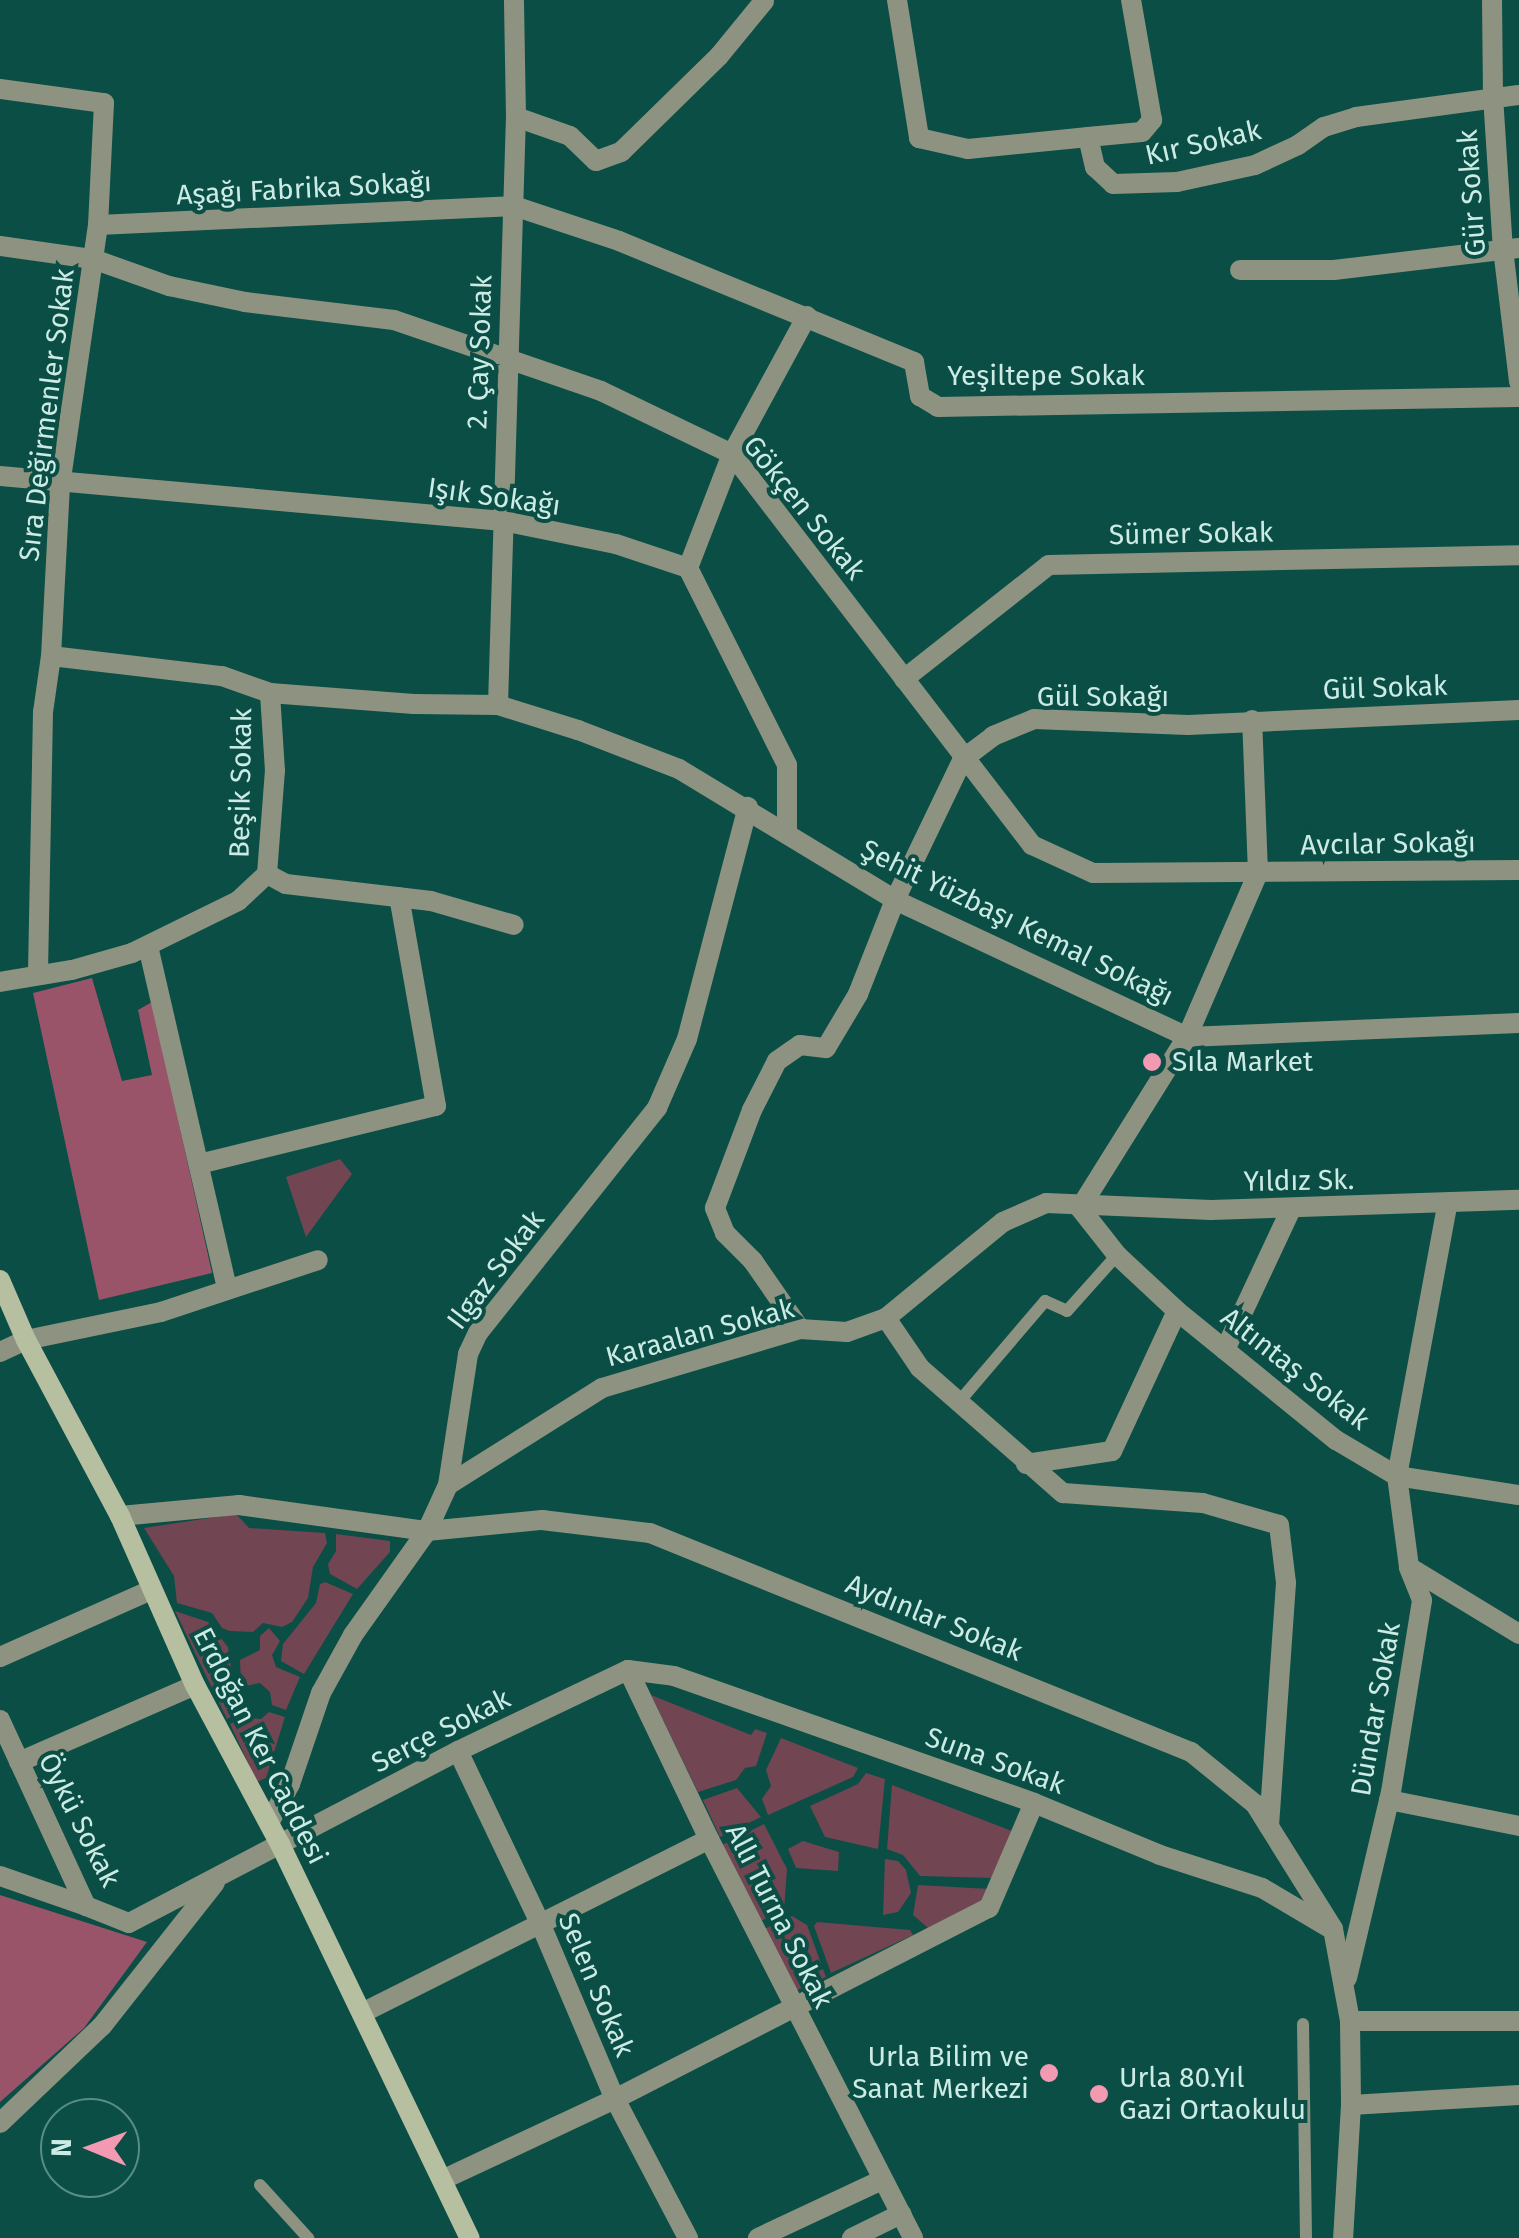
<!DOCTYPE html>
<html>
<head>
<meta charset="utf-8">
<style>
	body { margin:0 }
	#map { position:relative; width:1519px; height:2238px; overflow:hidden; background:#0a4e45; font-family:"Fira Sans",sans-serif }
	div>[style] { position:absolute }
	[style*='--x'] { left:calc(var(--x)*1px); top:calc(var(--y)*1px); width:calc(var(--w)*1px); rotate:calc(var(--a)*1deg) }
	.green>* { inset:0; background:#714551 }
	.forest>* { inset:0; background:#9a5469 }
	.lane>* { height:12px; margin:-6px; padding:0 6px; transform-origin:6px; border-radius:6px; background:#8d9380 }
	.street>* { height:20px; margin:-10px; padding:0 10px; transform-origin:10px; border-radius:10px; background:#8d9380 }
	.secondary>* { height:20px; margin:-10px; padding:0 10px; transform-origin:10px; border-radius:10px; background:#b6c0a1 }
	.dots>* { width:28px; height:28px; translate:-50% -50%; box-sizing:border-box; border:5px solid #0a4e45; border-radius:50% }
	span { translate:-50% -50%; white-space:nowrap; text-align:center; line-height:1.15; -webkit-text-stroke:8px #0a4e45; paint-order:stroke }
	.street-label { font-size:28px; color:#cdebe5 }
	.poi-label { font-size:28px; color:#cdebe5 }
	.left { translate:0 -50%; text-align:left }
	.right { translate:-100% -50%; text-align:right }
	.north { position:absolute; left:40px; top:2098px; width:100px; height:100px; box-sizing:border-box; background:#0a4e45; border:2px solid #588d85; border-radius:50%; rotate:271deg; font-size:28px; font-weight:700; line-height:40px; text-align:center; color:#cdebe5 }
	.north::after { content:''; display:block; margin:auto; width:35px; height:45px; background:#f19ab2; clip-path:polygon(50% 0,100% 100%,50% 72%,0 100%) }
</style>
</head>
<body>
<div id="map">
	<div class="green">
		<div style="clip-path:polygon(340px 1159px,352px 1174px,306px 1237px,286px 1177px)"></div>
		<div style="clip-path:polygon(236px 1514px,249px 1528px,325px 1533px,327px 1543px,313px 1567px,308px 1598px,292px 1622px,282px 1627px,263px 1623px,253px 1632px,230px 1631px,222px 1628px,212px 1613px,177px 1603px,174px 1576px,144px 1528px)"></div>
		<div style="clip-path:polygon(336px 1534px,390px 1541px,390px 1552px,357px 1589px,330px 1574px,328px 1564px,336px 1551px)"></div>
		<div style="clip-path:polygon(325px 1582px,353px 1594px,304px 1674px,281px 1661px,283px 1644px,316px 1603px,320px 1584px)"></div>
		<div style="clip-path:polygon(175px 1611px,208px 1622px,228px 1647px,238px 1713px,227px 1719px)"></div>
		<div style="clip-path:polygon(269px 1628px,280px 1641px,272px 1655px,276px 1667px,300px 1677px,286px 1710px,272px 1705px,270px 1692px,260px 1683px,241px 1687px,240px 1660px,260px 1650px,260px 1636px)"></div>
		<div style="clip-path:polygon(651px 1695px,751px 1735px,755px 1729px,767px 1733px,756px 1766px,745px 1768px,736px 1780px,698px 1792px)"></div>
		<div style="clip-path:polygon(269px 1712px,285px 1717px,266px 1778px,257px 1782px,230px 1724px,243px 1717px,261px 1719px)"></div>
		<div style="clip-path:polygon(781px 1738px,858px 1768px,853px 1777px,768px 1815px,762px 1799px,771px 1786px,766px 1770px)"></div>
		<div style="clip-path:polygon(866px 1773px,885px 1779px,878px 1849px,825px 1837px,810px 1806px,858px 1784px)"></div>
		<div style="clip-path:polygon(892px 1785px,1012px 1831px,994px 1878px,920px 1876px,903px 1855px,887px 1849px)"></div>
		<div style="clip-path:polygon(737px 1788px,761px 1817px,720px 1837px,703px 1800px)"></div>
		<div style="clip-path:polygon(764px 1824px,787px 1869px,784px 1910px,759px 1922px,722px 1845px)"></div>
		<div style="clip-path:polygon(803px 1841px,839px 1852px,838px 1871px,796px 1868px,788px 1849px)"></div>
		<div style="clip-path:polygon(885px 1859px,898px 1861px,906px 1870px,911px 1893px,898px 1912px,883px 1915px)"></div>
		<div style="clip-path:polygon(918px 1885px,990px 1889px,988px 1897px,928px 1928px,913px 1915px)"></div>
		<div style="clip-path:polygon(792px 1916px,807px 1925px,826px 1977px,793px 1992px,764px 1929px)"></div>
		<div style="clip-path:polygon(817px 1922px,910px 1930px,913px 1935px,831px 1973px,814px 1926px)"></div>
	</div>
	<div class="forest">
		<div style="clip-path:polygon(92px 978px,122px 1081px,152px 1075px,138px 1010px,152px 1002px,212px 1273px,99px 1300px,33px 993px)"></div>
		<div style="clip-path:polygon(0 1895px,147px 1942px,84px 2028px,0 2102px)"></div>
	</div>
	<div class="lane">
		<div style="--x:958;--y:1403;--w:134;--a:-49.5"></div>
		<div style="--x:1045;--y:1301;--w:24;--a:24"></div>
		<div style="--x:1067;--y:1311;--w:75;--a:-48.2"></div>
		<div style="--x:1303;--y:2024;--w:214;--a:89.2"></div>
		<div style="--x:260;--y:2185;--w:72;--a:47.8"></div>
	</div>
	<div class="street">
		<div style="--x:897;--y:0;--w:140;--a:80.9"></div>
		<div style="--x:919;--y:138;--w:50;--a:12.7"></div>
		<div style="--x:968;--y:149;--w:121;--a:-5.7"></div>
		<div style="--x:1088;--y:137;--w:31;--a:77"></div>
		<div style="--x:1095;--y:167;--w:25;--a:43"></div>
		<div style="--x:1113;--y:184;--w:64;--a:-1.8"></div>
		<div style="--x:1177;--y:182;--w:80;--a:-12.3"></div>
		<div style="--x:1255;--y:165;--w:47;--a:-24.9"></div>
		<div style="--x:1298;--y:145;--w:32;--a:-35"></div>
		<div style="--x:1324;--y:127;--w:34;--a:-17"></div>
		<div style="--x:1356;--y:117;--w:164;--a:-7.7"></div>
		<div style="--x:1492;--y:0;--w:96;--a:89.4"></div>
		<div style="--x:1493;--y:96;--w:153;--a:86.3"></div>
		<div style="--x:1503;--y:249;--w:134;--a:83.1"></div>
		<div style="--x:0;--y:89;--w:105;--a:7.7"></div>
		<div style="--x:104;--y:103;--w:122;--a:92.8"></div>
		<div style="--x:98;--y:225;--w:263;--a:98.3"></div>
		<div style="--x:60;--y:485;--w:171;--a:93"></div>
		<div style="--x:51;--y:656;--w:57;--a:98.1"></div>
		<div style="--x:43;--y:712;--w:262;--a:91.1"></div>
		<div style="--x:516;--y:117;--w:57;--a:19.4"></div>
		<div style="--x:570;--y:136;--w:36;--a:44"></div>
		<div style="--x:596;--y:161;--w:27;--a:-20"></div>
		<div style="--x:621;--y:152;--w:137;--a:-44.4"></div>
		<div style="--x:719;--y:56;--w:71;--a:-50.7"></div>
		<div style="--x:1088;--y:137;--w:54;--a:-5.3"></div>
		<div style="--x:1142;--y:132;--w:16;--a:-50"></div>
		<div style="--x:1152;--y:120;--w:122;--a:-99.9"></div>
		<div style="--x:98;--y:225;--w:416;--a:-2.6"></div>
		<div style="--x:514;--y:206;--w:111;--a:18.4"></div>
		<div style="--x:619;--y:241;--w:319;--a:22.3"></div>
		<div style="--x:914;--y:362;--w:35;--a:80"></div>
		<div style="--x:920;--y:396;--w:21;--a:31"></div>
		<div style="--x:938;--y:407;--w:581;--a:-0.99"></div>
		<div style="--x:0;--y:246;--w:94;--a:8"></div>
		<div style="--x:93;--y:259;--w:81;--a:19.6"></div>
		<div style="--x:169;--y:286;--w:78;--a:11.9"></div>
		<div style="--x:245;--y:302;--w:150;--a:6.9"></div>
		<div style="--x:394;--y:320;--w:219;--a:18.9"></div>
		<div style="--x:601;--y:391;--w:145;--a:25.7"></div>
		<div style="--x:732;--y:454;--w:493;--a:52.5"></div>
		<div style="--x:1032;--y:845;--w:67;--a:24.7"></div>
		<div style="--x:1093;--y:873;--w:426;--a:-0.4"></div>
		<div style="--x:1240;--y:270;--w:94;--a:0"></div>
		<div style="--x:1334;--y:270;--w:186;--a:-6.8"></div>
		<div style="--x:0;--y:476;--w:505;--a:5.11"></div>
		<div style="--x:503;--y:521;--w:115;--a:11.5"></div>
		<div style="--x:616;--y:544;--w:76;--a:18.4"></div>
		<div style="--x:688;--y:568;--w:220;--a:63.3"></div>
		<div style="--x:787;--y:765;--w:69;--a:90"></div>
		<div style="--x:688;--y:568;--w:122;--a:-68.9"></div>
		<div style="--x:732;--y:454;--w:157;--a:-61.5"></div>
		<div style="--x:51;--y:656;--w:172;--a:6.7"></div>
		<div style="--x:222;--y:676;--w:51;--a:19.5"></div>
		<div style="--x:270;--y:693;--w:144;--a:4.4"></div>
		<div style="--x:414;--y:704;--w:84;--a:0.7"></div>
		<div style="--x:498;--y:705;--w:84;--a:17.4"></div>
		<div style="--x:578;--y:730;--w:108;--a:21.1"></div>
		<div style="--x:679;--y:769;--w:253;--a:31.2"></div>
		<div style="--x:895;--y:900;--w:323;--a:25.1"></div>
		<div style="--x:1187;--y:1037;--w:332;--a:-2.4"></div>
		<div style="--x:904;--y:679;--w:184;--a:-38.2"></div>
		<div style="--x:1049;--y:565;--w:470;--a:-1.2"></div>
		<div style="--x:498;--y:705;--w:588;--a:-88.25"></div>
		<div style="--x:516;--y:117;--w:117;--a:-91"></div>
		<div style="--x:267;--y:874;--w:103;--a:-85.6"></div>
		<div style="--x:275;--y:771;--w:78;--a:-93.7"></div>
		<div style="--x:148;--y:946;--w:350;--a:77"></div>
		<div style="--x:0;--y:982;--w:73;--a:-9.5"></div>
		<div style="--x:72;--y:970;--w:62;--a:-15.8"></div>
		<div style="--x:132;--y:953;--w:118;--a:-26.1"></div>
		<div style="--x:238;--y:901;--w:40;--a:-43"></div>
		<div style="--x:267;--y:874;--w:21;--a:28"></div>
		<div style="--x:286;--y:884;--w:146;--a:6.7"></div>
		<div style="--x:431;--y:901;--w:86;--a:16.1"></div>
		<div style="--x:199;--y:1164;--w:244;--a:-13.8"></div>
		<div style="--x:436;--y:1106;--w:212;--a:-100"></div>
		<div style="--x:1080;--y:1208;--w:60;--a:51.8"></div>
		<div style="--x:1117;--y:1255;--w:82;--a:43"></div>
		<div style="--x:1177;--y:1311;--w:205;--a:39.1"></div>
		<div style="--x:1336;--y:1440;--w:71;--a:30.5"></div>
		<div style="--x:1397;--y:1476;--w:123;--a:8.9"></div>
		<div style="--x:1080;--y:1208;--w:202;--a:-58"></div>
		<div style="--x:1187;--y:1037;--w:179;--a:-66.6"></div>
		<div style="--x:1258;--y:873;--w:153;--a:-92.2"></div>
		<div style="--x:886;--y:1318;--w:60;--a:55.8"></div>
		<div style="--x:920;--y:1368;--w:190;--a:41.2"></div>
		<div style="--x:1063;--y:1493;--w:140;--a:4.1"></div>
		<div style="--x:1203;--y:1503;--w:79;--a:16.1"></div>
		<div style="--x:1279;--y:1525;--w:58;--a:83.1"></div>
		<div style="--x:1286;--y:1583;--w:244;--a:94"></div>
		<div style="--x:800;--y:1329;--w:83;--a:-124.7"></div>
		<div style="--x:753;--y:1261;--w:40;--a:-135"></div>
		<div style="--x:725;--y:1233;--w:27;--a:-112"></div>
		<div style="--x:715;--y:1208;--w:105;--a:-69.3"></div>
		<div style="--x:752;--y:1110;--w:55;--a:-63"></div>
		<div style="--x:777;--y:1061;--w:28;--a:-35"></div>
		<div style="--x:800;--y:1045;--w:26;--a:7"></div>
		<div style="--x:826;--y:1048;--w:63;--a:-59.3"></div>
		<div style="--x:858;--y:994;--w:101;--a:-68.5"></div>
		<div style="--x:895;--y:900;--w:157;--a:-64.3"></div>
		<div style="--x:963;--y:759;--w:38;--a:-37"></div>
		<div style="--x:993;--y:736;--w:44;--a:-22.5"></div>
		<div style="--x:1034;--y:719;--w:154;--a:2.2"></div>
		<div style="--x:1188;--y:725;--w:331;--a:-2.6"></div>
		<div style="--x:1225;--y:1350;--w:156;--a:-64.9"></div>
		<div style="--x:0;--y:1352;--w:29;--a:-25"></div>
		<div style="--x:26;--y:1340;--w:138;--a:-11.7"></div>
		<div style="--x:161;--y:1312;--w:165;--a:-18.3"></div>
		<div style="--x:1026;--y:1464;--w:87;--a:-8.6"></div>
		<div style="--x:1112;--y:1451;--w:154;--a:-65.1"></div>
		<div style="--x:448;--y:1485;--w:182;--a:-32.2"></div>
		<div style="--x:602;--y:1388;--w:207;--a:-16.6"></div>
		<div style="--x:800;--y:1329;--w:47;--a:3.7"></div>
		<div style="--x:847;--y:1332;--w:41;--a:-19.7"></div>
		<div style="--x:886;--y:1318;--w:151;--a:-39.4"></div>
		<div style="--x:1003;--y:1222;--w:47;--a:-23.8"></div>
		<div style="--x:1046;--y:1203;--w:165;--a:2.4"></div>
		<div style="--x:1211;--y:1210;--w:308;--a:-1.9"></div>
		<div style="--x:120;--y:1516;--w:120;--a:-5.3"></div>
		<div style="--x:239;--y:1505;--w:190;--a:7.9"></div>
		<div style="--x:427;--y:1531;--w:116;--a:-5.5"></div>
		<div style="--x:542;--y:1520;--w:109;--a:6.9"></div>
		<div style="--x:650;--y:1533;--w:584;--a:22.04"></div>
		<div style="--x:1191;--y:1752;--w:82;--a:39.1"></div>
		<div style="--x:1255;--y:1804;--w:147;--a:58"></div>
		<div style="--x:1333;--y:1929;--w:94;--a:79.5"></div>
		<div style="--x:1350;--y:2021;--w:84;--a:89.3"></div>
		<div style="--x:1351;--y:2105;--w:133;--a:93.4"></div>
		<div style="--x:1409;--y:1567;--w:129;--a:31.3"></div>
		<div style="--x:0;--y:1657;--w:165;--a:-23.9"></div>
		<div style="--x:628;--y:1670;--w:46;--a:7.4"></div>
		<div style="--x:674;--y:1676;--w:382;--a:19.4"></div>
		<div style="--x:1034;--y:1803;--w:136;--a:22.4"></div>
		<div style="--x:1160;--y:1855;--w:107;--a:17.9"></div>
		<div style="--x:1262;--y:1888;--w:77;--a:30.6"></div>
		<div style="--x:628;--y:1670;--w:187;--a:64.4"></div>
		<div style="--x:709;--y:1839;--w:448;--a:62.9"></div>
		<div style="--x:0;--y:1720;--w:205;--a:65.2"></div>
		<div style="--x:86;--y:1906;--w:46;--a:21.6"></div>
		<div style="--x:129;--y:1923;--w:371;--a:-27.6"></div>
		<div style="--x:458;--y:1751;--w:188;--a:-25.5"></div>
		<div style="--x:458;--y:1751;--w:193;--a:64.5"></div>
		<div style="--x:541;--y:1925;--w:189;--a:67"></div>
		<div style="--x:615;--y:2099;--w:157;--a:62.3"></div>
		<div style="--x:19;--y:1762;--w:192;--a:-23.6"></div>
		<div style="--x:1389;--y:1800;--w:133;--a:11.3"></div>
		<div style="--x:269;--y:1823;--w:44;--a:-61.7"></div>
		<div style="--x:290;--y:1784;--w:96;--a:-71.2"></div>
		<div style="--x:321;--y:1693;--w:66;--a:-61.1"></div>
		<div style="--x:353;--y:1635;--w:128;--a:-54.6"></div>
		<div style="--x:427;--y:1531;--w:51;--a:-65.5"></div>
		<div style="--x:448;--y:1485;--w:133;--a:-81.3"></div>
		<div style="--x:468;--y:1354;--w:23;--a:-65"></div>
		<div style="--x:478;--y:1333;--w:288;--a:-51.5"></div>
		<div style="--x:657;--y:1108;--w:75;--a:-66.5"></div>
		<div style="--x:687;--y:1039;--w:240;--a:-75.3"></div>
		<div style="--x:0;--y:1876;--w:91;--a:19.2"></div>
		<div style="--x:1347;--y:1978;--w:191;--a:-76.7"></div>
		<div style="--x:1391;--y:1792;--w:194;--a:-80.8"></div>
		<div style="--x:1422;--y:1600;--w:35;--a:-112"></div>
		<div style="--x:1409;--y:1567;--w:92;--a:-97.5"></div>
		<div style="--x:1397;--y:1476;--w:275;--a:-79.5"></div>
		<div style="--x:362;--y:2013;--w:388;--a:-26.6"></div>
		<div style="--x:1350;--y:2021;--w:169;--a:0"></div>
		<div style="--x:1351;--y:2105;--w:168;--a:-3.4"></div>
		<div style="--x:0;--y:2123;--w:141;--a:-43.6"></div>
		<div style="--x:102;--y:2026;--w:182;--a:-51.7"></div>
		<div style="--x:442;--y:2180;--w:191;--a:-25.1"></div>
		<div style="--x:615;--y:2099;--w:420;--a:-27.1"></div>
		<div style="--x:989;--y:1908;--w:114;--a:-66.8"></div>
		<div style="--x:758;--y:2238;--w:137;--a:-25.1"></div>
		<div style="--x:852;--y:2238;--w:55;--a:-26.1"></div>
	</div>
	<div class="secondary">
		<div style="--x:0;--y:1280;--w:65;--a:66.6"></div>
		<div style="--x:26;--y:1340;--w:200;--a:61.9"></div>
		<div style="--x:120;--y:1516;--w:185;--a:66.1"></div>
		<div style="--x:195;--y:1685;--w:180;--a:61.9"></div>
		<div style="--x:280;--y:1844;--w:437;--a:64.3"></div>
	</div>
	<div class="dots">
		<div style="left:1152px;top:1062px;background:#f19ab2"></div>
		<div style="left:1049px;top:2073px;background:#f19ab2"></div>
		<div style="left:1099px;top:2094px;background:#f19ab2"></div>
	</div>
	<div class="street-label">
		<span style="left:1203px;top:143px;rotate:-13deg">Kır Sokak</span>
		<span style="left:304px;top:189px;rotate:-3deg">Aşağı Fabrika Sokağı</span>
		<span style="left:1472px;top:193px;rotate:-94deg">Gür Sokak</span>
		<span style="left:480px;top:352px;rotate:-88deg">2. Çay Sokak</span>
		<span style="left:1046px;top:376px">Yeşiltepe Sokak</span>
		<span style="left:47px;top:415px;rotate:-83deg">Sıra Değirmenler Sokak</span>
		<span style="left:494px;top:497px;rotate:8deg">Işık Sokağı</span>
		<span style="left:804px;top:508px;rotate:51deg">Gökçen Sokak</span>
		<span style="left:1191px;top:534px;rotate:-1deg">Sümer Sokak</span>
		<span style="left:1385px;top:688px;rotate:-2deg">Gül Sokak</span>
		<span style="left:1103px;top:697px">Gül Sokağı</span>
		<span style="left:241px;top:783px;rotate:-89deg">Beşik Sokak</span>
		<span style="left:1388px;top:844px;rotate:-1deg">Avcılar Sokağı</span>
		<span style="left:1017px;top:923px;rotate:26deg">Şehit Yüzbaşı Kemal Sokağı</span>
		<span style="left:1299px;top:1181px;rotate:-1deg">Yıldız Sk.</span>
		<span style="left:496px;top:1270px;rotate:-53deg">Ilgaz Sokak</span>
		<span style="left:700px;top:1333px;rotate:-15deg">Karaalan Sokak</span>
		<span style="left:1295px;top:1369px;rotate:38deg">Altıntaş Sokak</span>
		<span style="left:934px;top:1618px;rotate:22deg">Aydınlar Sokak</span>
		<span style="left:1376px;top:1709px;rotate:-80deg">Dündar Sokak</span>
		<span style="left:441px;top:1731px;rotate:-27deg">Serçe Sokak</span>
		<span style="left:260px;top:1746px;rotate:63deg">Erdoğan Ker Caddesi</span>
		<span style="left:995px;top:1761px;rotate:20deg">Suna Sokak</span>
		<span style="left:79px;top:1820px;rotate:63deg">Öykü Sokak</span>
		<span style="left:779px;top:1916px;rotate:63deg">Allı Turna Sokak</span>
		<span style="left:596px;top:1985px;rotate:67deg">Selen Sokak</span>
	</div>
	<div class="poi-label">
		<span class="left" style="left:1172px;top:1062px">Sıla Market</span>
		<span class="right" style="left:1029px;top:2073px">Urla Bilim ve<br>Sanat Merkezi</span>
		<span class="left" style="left:1119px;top:2094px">Urla 80.Yıl<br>Gazi Ortaokulu</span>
	</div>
	<div class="north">N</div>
</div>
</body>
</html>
